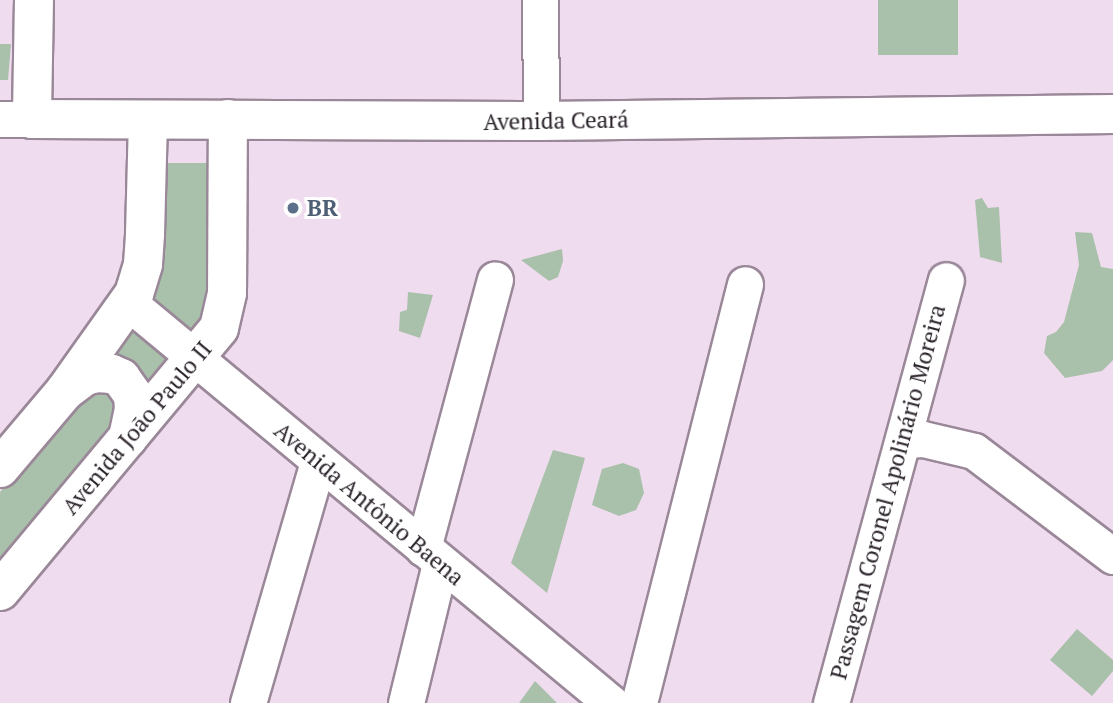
<!DOCTYPE html>
<html>
<head>
<meta charset="utf-8">
<style>
	body { margin:0 }
	#map { position:relative; width:1113px; height:703px; overflow:hidden; background:#efdcee; font-family:"PT Serif",serif }
	div>[style] { position:absolute }
	[style*='--x'] { left:calc(var(--x)*1px); top:calc(var(--y)*1px); width:calc(var(--w)*1px); rotate:calc(var(--a)*1deg) }
	.green>* { inset:0; background:#a9c0aa; transform-origin:0 0 }
	.roads { filter:drop-shadow(2px 0 #9a8899) drop-shadow(-2px 0 #9a8899) drop-shadow(0 2px #9a8899) drop-shadow(0 -2px #9a8899) }
	.minor>* { height:35px; margin:-17.5px; padding:0 17.5px; transform-origin:17.5px; border-radius:17.5px; background:#fff }
	.major>* { height:38px; margin:-19px; padding:0 19px; transform-origin:19px; border-radius:19px; background:#fff }
	.dots>* { width:19px; height:19px; translate:-50% -50%; box-sizing:border-box; border:4px solid #fff; border-radius:50% }
	span { translate:-50% -50%; white-space:nowrap; text-align:center; line-height:1.15; -webkit-text-stroke:6px #fff; paint-order:stroke }
	.street-label { font-size:23px; color:#2b242b }
	.service-label { font-size:23px; color:#4e5e75; font-weight:700 }
	.left { translate:0 -50%; text-align:left }
</style>
</head>
<body>
<div id="map">
	<div class="green">
		<div style="left:878px;top:0;width:80px;height:55px"></div>
		<div style="clip-path:polygon(0 44px,11px 44px,8px 80px,0 80px)"></div>
		<div style="clip-path:polygon(163px 163px,213px 163px,211px 305px,192px 338px,148px 300px)"></div>
		<div style="clip-path:polygon(982px 198px,988px 208px,999px 207px,1002px 263px,980px 257px,975px 200px)"></div>
		<div style="clip-path:polygon(1075px 232px,1092px 233px,1101px 267px,1113px 269px,1113px 360px,1102px 371px,1065px 378px,1044px 353px,1047px 336px,1056px 332px,1064px 322px,1079px 265px)"></div>
		<div style="clip-path:polygon(562px 249px,563px 261px,558px 277px,549px 281px,521px 260px)"></div>
		<div style="clip-path:polygon(408px 292px,433px 295px,420px 338px,399px 331px,400px 312px,407px 310px)"></div>
		<div style="clip-path:polygon(139px 324px,182px 361px,141px 412px,97px 365px)"></div>
		<div style="clip-path:polygon(111px 385px,128px 421px,0 584px,0 492px,83px 391px)"></div>
		<div style="clip-path:polygon(553px 450px,585px 458px,547px 593px,511px 563px)"></div>
		<div style="clip-path:polygon(623px 463px,639px 469px,644px 493px,636px 510px,619px 516px,592px 505px,602px 469px)"></div>
		<div style="clip-path:polygon(1077px 629px,1113px 660px,1113px 671px,1092px 696px,1050px 660px)"></div>
		<div style="clip-path:polygon(535px 681px,557px 703px,519px 703px)"></div>
	</div>
	<div class="roads">
		<div class="minor">
			<div style="--x:540;--y:0;--w:121;--a:89.5"></div>
			<div style="--x:0;--y:119;--w:32;--a:0"></div>
			<div style="--x:129;--y:303;--w:626;--a:39.69"></div>
			<div style="--x:904;--y:440;--w:19;--a:-3"></div>
			<div style="--x:923;--y:439;--w:52;--a:13.2"></div>
			<div style="--x:974;--y:451;--w:174;--a:37.1"></div>
			<div style="--x:423;--y:548;--w:278;--a:-75"></div>
			<div style="--x:248;--y:703;--w:251;--a:-73.8"></div>
			<div style="--x:406;--y:703;--w:144;--a:-76.3"></div>
			<div style="--x:639;--y:703;--w:432;--a:-75.8"></div>
			<div style="--x:831;--y:703;--w:438;--a:-74.8"></div>
		</div>
		<div class="major">
			<div style="--x:34;--y:0;--w:119;--a:91"></div>
			<div style="--x:32;--y:119;--w:509;--a:0.23"></div>
			<div style="--x:541;--y:121;--w:572;--a:-0.7"></div>
			<div style="--x:65;--y:391;--w:25;--a:-37"></div>
			<div style="--x:85;--y:376;--w:12;--a:-14"></div>
			<div style="--x:97;--y:373;--w:15;--a:4"></div>
			<div style="--x:112;--y:374;--w:10;--a:24"></div>
			<div style="--x:121;--y:378;--w:21;--a:55"></div>
			<div style="--x:133;--y:395;--w:14;--a:86"></div>
			<div style="--x:134;--y:409;--w:30;--a:102"></div>
			<div style="--x:0;--y:468;--w:101;--a:-49.8"></div>
			<div style="--x:65;--y:391;--w:119;--a:-54.6"></div>
			<div style="--x:134;--y:294;--w:31;--a:-73"></div>
			<div style="--x:143;--y:264;--w:30;--a:-86"></div>
			<div style="--x:145;--y:234;--w:113;--a:-88.5"></div>
			<div style="--x:0;--y:591;--w:342;--a:-50.2"></div>
			<div style="--x:219;--y:328;--w:36;--a:-77"></div>
			<div style="--x:227;--y:293;--w:174;--a:-89.7"></div>
		</div>
	</div>
	<div class="dots">
		<div style="left:293px;top:208px;background:#5c6f8a"></div>
	</div>
	<div class="street-label">
		<span style="left:556px;top:121px;rotate:-1deg">Avenida Ceará</span>
		<span style="left:137px;top:428px;rotate:-50deg">Avenida João Paulo II</span>
		<span style="left:888px;top:492px;rotate:-75deg">Passagem Coronel Apolinário Moreira</span>
		<span style="left:369px;top:504px;rotate:40deg">Avenida Antônio Baena</span>
	</div>
	<div class="service-label">
		<span class="left" style="left:307px;top:208px">BR</span>
	</div>
</div>
</body>
</html>
